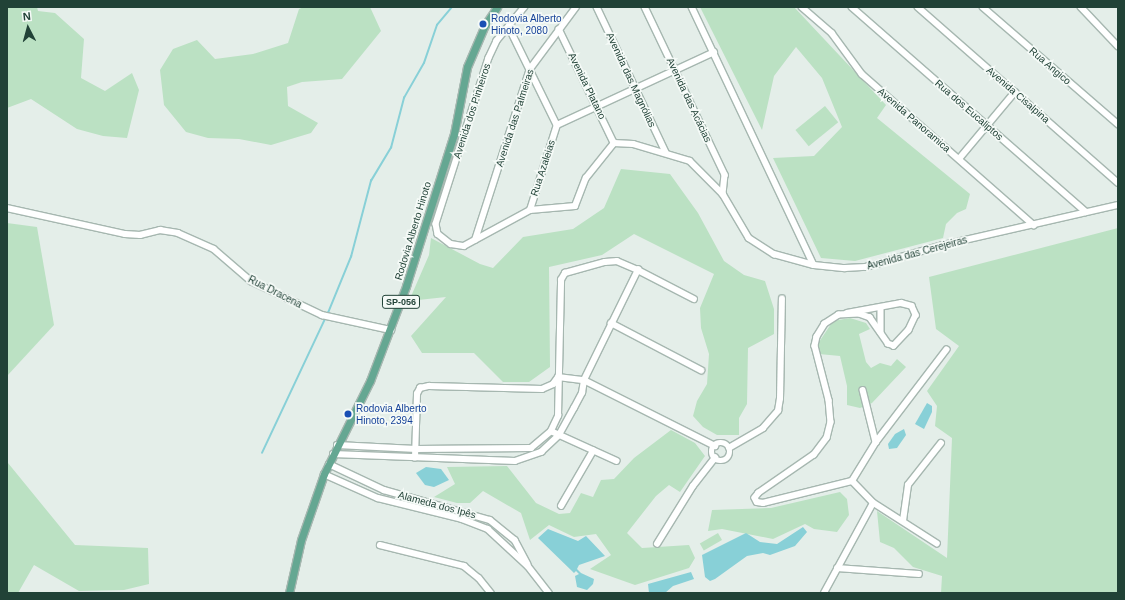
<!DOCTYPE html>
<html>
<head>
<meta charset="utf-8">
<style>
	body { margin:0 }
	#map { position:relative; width:1125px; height:600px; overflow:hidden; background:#e4eee9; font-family:Arial,sans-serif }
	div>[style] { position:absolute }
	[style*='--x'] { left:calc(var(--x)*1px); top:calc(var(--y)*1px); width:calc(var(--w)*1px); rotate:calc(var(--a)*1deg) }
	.green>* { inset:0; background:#bbe1c3; transform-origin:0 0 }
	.water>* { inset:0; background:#88d0d7 }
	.stream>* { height:1.5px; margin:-0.75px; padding:0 0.75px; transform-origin:0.75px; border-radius:0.75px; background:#88d0d7 }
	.roads { filter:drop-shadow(1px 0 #a6b7b0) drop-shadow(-1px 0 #a6b7b0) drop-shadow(0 1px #a6b7b0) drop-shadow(0 -1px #a6b7b0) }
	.minor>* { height:5.5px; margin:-2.75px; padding:0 2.75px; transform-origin:2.75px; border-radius:2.75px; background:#fff }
	.minor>.ring { margin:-2.75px; padding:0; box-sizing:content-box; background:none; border:5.5px solid #fff; border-radius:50% }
	.major>* { height:7px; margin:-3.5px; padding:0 3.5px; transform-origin:3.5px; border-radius:3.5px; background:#65a792 }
	.dots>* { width:11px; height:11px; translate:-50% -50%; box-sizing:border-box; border:2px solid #f5faf7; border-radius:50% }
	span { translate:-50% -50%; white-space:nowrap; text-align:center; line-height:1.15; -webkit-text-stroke:3.5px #f5faf7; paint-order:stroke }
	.shield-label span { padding:1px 3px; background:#f5faf7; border:1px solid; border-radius:3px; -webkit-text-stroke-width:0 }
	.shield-label { font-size:9px; color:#214237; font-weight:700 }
	.transit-label { font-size:10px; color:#164399 }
	.left { translate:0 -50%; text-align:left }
	.street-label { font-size:10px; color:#214237 }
	.frame { position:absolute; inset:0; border:8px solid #214237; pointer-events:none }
	.north { position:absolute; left:8px; top:8px; width:40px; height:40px; -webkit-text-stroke:3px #f5faf7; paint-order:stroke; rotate:354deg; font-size:11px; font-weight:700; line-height:16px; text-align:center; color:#214237 }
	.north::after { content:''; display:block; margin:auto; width:14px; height:18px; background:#214237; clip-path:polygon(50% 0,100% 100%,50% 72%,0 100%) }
</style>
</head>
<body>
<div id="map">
	<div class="green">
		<div style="clip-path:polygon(7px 7px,37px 7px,38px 11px,55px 13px,84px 39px,81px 78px,105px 91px,132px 73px,139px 90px,127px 138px,103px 136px,77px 129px,31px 99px,7px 108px)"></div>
		<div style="clip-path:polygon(304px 7px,370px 7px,381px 31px,342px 79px,302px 82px,287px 87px,288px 106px,318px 123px,311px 133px,271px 145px,239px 139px,208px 138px,186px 132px,164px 105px,160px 70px,173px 49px,197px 40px,215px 59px,253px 54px,288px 43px,299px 9px)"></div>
		<div style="clip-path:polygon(700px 7px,794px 7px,886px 105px,877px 118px,970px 194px,966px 209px,957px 213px,946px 224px,943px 238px,855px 261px,821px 258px,773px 158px,814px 156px,842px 127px,822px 78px,796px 47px,774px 76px,762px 130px)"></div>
		<div style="left:825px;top:106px;width:21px;height:38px;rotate:51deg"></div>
		<div style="clip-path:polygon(621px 169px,670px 174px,698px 213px,724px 261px,744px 275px,765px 281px,774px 309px,774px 334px,748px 348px,747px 404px,739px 418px,739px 435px,717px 435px,703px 427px,693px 416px,697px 401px,707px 384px,709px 354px,701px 328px,700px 308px,714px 274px,634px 234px,602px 255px,549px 267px,550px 367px,529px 382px,503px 382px,474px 353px,422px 353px,411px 336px,446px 297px,409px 301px,429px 255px,431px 238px,480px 264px,493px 268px,523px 237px,573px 229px,604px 208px)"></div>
		<div style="clip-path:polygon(7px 223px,37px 227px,54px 325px,7px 376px)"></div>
		<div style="clip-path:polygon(1118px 228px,1118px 593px,941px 593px,942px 576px,913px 567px,894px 548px,880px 542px,877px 511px,947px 558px,952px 438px,935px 426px,937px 406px,927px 391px,959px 346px,936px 329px,929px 277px)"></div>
		<div style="clip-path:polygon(850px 318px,866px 323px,870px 329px,859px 334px,866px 362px,871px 368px,880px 363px,891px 366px,897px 359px,906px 367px,872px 403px,860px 408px,847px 405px,847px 386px,840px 356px,819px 354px,819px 342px,833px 321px)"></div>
		<div style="clip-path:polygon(671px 430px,695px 443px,705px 456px,680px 492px,669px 485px,656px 496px,627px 533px,642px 548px,689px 545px,695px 558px,689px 568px,635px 585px,590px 569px,611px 555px,596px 534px,574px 537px,549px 525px,530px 540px,521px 513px,483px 491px,470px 503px,457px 503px,434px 497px,455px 484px,447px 467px,507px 466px,536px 503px,559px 514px,570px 513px,581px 493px,593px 497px,601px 480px,614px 479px,634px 458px)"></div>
		<div style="clip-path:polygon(7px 438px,8px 463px,75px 545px,148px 548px,149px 584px,124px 590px,79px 591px,34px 565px,18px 593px,7px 593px)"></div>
		<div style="clip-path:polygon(840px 492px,847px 499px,849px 515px,837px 532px,814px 529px,805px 524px,773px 539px,722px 529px,708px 531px,712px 510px,771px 508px)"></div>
		<div style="left:718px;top:533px;width:8px;height:21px;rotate:60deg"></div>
	</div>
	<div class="water">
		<div style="clip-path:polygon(927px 403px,932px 406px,932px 412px,924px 429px,915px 424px)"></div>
		<div style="clip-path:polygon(904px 429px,906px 435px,897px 448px,889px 449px,888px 444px,895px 434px)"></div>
		<div style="clip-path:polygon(426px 467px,441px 469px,449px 480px,434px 487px,425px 485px,416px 473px)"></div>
		<div style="clip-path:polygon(803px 527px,807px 532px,795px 546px,770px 555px,763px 553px,747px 556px,715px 579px,710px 581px,705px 577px,702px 555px,746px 533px,760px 542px,777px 544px)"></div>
		<div style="clip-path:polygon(548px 529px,578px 541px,586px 536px,605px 556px,579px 565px,577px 569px,581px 573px,594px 579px,593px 584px,587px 590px,577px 587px,575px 576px,579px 574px,576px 571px,574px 573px,538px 538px)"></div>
		<div style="clip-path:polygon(691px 572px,694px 579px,673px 586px,665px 593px,649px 593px,648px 584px)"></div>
	</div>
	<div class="stream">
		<div style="--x:262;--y:453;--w:155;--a:-64.8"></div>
		<div style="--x:328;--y:313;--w:61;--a:-67.7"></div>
		<div style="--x:351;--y:257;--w:79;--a:-75.3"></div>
		<div style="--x:371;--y:181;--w:39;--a:-59"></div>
		<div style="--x:391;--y:148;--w:52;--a:-75.4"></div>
		<div style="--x:404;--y:98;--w:40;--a:-60.3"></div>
		<div style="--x:424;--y:63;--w:40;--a:-71.1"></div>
		<div style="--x:437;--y:25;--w:23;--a:-50"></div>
	</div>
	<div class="roads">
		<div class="minor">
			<div style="--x:525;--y:7;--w:44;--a:129.5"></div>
			<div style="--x:497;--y:41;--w:19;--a:115"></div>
			<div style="--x:489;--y:58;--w:174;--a:107.7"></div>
			<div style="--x:436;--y:224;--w:10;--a:79"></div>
			<div style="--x:438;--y:234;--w:16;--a:38"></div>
			<div style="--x:451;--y:244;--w:13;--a:9"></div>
			<div style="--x:464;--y:246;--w:75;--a:-28.6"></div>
			<div style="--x:530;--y:210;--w:45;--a:-5.1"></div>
			<div style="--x:575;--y:206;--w:30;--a:-69"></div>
			<div style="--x:586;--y:178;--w:45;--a:-51.3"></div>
			<div style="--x:614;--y:143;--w:19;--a:3"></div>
			<div style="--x:633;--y:144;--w:59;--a:16.6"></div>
			<div style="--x:690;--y:161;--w:47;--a:45"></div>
			<div style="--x:723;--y:194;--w:51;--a:59.4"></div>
			<div style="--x:749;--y:238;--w:30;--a:33"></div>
			<div style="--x:774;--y:254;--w:41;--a:15.4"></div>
			<div style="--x:814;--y:265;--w:31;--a:6"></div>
			<div style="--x:845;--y:268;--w:21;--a:-3"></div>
			<div style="--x:866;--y:267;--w:80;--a:-15.9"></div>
			<div style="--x:943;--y:245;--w:180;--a:-12.9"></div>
			<div style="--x:597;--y:7;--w:161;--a:64.6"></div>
			<div style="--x:645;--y:7;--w:186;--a:64.5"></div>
			<div style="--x:725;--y:175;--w:19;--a:96"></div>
			<div style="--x:692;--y:7;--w:285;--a:64.7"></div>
			<div style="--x:802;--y:7;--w:40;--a:41"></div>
			<div style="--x:832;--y:33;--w:51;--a:53.8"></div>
			<div style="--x:862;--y:74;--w:229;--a:41.3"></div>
			<div style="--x:852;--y:7;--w:311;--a:41.2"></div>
			<div style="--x:918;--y:7;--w:266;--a:41.3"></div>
			<div style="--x:983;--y:7;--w:179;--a:40.9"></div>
			<div style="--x:1081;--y:7;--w:54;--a:46.5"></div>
			<div style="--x:509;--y:27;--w:109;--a:63.9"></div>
			<div style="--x:559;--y:29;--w:127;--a:64.2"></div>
			<div style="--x:557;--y:125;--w:173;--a:-24.9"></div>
			<div style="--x:959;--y:159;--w:87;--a:-50.1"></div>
			<div style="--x:7;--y:208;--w:121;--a:12.4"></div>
			<div style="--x:125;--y:234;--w:15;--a:4"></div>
			<div style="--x:140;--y:235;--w:21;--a:-14"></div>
			<div style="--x:160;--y:230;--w:18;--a:9"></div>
			<div style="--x:178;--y:233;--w:39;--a:24"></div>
			<div style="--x:214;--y:249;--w:49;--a:40.9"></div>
			<div style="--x:251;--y:281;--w:79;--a:25.6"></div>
			<div style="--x:322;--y:315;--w:71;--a:12.3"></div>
			<div style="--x:530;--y:210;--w:89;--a:-72.4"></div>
			<div style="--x:475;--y:240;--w:180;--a:-72.2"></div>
			<div style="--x:530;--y:69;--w:77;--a:-53.4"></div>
			<div style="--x:881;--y:307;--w:25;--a:90"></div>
			<div style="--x:847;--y:313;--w:55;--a:-10.5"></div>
			<div style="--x:901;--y:303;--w:11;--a:15"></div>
			<div style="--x:912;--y:306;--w:10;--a:66"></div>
			<div style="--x:916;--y:315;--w:17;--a:115"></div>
			<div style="--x:909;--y:330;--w:22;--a:133"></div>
			<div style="--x:894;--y:346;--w:6;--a:-162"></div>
			<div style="--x:888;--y:344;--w:32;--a:-125"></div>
			<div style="--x:870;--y:318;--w:12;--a:-160"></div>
			<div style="--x:859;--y:314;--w:20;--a:177"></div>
			<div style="--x:839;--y:315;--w:17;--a:147"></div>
			<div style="--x:825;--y:324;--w:15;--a:122"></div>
			<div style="--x:817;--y:337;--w:9;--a:103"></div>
			<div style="--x:815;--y:346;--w:56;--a:75.5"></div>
			<div style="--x:829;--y:400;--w:22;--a:85"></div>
			<div style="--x:831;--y:422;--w:16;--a:104"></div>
			<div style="--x:827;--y:438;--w:21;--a:127"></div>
			<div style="--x:814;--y:455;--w:67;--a:145.4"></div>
			<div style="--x:759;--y:493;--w:6;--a:129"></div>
			<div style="--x:755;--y:498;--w:4;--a:63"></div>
			<div style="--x:757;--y:502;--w:6;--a:9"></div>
			<div style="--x:763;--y:503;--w:92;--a:-13.9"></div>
			<div style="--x:611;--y:323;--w:102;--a:27.6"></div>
			<div style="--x:863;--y:390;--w:54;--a:76"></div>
			<div style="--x:551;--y:431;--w:72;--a:24.4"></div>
			<div class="ring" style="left:712px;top:443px;width:12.5px;height:12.5px"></div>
			<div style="--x:337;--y:445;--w:79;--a:2.9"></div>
			<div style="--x:416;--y:449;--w:115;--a:-0.5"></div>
			<div style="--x:531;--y:448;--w:26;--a:-40"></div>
			<div style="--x:551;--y:431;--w:17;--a:-65"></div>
			<div style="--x:558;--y:416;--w:136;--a:-88.7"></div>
			<div style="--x:561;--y:280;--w:8;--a:-60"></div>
			<div style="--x:565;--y:273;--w:41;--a:-15.4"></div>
			<div style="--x:605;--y:262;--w:12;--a:-5"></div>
			<div style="--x:617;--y:261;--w:23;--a:23"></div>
			<div style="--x:638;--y:270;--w:63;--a:27.4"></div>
			<div style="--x:729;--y:448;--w:39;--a:-30"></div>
			<div style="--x:763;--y:428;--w:23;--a:-49"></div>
			<div style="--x:778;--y:411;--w:12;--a:-81"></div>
			<div style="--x:780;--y:399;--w:100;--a:-88.9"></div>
			<div style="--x:333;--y:454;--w:182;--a:2.2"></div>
			<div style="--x:515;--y:461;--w:28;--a:-19"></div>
			<div style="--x:541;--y:452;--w:25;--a:-43"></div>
			<div style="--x:559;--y:435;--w:31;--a:-61"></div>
			<div style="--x:574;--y:408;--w:17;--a:-62"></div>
			<div style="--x:582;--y:393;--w:13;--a:-81"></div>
			<div style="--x:584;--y:380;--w:123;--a:-63.9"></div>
			<div style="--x:415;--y:458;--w:64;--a:-88.2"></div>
			<div style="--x:417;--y:394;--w:7;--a:-63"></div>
			<div style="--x:420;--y:388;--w:9;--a:-13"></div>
			<div style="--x:429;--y:386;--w:113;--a:1.5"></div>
			<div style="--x:542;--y:389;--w:12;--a:-24"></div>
			<div style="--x:553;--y:384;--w:9;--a:-54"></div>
			<div style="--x:558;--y:377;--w:26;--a:7"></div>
			<div style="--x:584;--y:380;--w:147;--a:26.7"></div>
			<div style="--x:329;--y:464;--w:61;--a:25.3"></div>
			<div style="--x:384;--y:490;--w:110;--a:15.8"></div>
			<div style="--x:490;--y:520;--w:32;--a:39"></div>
			<div style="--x:515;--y:540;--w:27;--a:62"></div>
			<div style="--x:324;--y:474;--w:59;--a:24"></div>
			<div style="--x:378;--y:498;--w:87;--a:14"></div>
			<div style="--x:462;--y:519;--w:28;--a:21"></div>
			<div style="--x:488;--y:529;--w:54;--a:42.8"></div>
			<div style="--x:528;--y:566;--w:34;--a:52"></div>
			<div style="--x:561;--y:506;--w:64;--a:-59.8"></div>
			<div style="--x:903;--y:521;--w:36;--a:-82"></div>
			<div style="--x:908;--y:485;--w:53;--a:-51.8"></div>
			<div style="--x:657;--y:544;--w:68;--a:-58.2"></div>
			<div style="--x:693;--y:486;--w:36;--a:-52"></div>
			<div style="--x:937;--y:544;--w:76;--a:-147.4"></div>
			<div style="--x:873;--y:503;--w:30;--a:-134"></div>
			<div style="--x:852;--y:481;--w:46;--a:-58.4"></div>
			<div style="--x:876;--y:442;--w:116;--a:-52.7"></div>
			<div style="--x:380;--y:545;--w:87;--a:14"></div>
			<div style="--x:464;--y:566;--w:19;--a:39"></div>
			<div style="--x:479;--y:578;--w:19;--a:51"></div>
			<div style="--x:837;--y:568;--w:82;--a:4.2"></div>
			<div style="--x:824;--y:593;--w:102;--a:-61.4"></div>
		</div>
		<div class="major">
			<div style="--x:289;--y:593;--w:54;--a:-77.2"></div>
			<div style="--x:301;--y:540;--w:70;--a:-70.8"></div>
			<div style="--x:324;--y:474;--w:104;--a:-63.7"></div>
			<div style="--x:370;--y:381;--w:102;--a:-69.2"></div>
			<div style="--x:406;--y:286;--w:159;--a:-72.5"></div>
			<div style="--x:454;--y:134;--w:68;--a:-79"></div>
			<div style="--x:467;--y:67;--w:46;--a:-66.8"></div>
			<div style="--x:485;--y:25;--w:22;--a:-56"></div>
		</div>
	</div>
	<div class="dots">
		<div style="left:483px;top:24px;background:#1a4fb4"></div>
		<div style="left:348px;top:414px;background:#1a4fb4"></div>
	</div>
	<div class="shield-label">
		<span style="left:401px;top:302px">SP-056</span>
	</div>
	<div class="transit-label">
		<span class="left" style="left:491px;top:24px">Rodovia Alberto<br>Hinoto, 2080</span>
		<span class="left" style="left:356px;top:414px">Rodovia Alberto<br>Hinoto, 2394</span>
	</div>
	<div class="street-label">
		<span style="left:1050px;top:66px;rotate:41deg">Rua Angico</span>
		<span style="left:631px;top:80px;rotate:65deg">Avenida das Magnólias</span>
		<span style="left:587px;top:86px;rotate:64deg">Avenida Platano</span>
		<span style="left:1018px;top:95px;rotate:41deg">Avenida Cisalpina</span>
		<span style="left:689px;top:100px;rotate:65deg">Avenida das Acácias</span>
		<span style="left:969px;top:110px;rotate:41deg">Rua dos Eucaliptos</span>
		<span style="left:472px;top:111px;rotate:-72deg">Avenida dos Pinheiros</span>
		<span style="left:515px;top:118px;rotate:-72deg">Avenida das Palmeiras</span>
		<span style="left:914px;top:120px;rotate:41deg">Avenida Panoramica</span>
		<span style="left:543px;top:168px;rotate:-72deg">Rua Azaleias</span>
		<span style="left:413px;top:231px;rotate:-73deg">Rodovia Alberto Hinoto</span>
		<span style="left:917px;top:253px;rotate:-15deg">Avenida das Cerejeiras</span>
		<span style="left:275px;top:292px;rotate:27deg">Rua Dracena</span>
		<span style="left:437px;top:505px;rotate:15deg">Alameda dos Ipês</span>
	</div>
	<div class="frame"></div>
	<div class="north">N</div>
</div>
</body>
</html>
